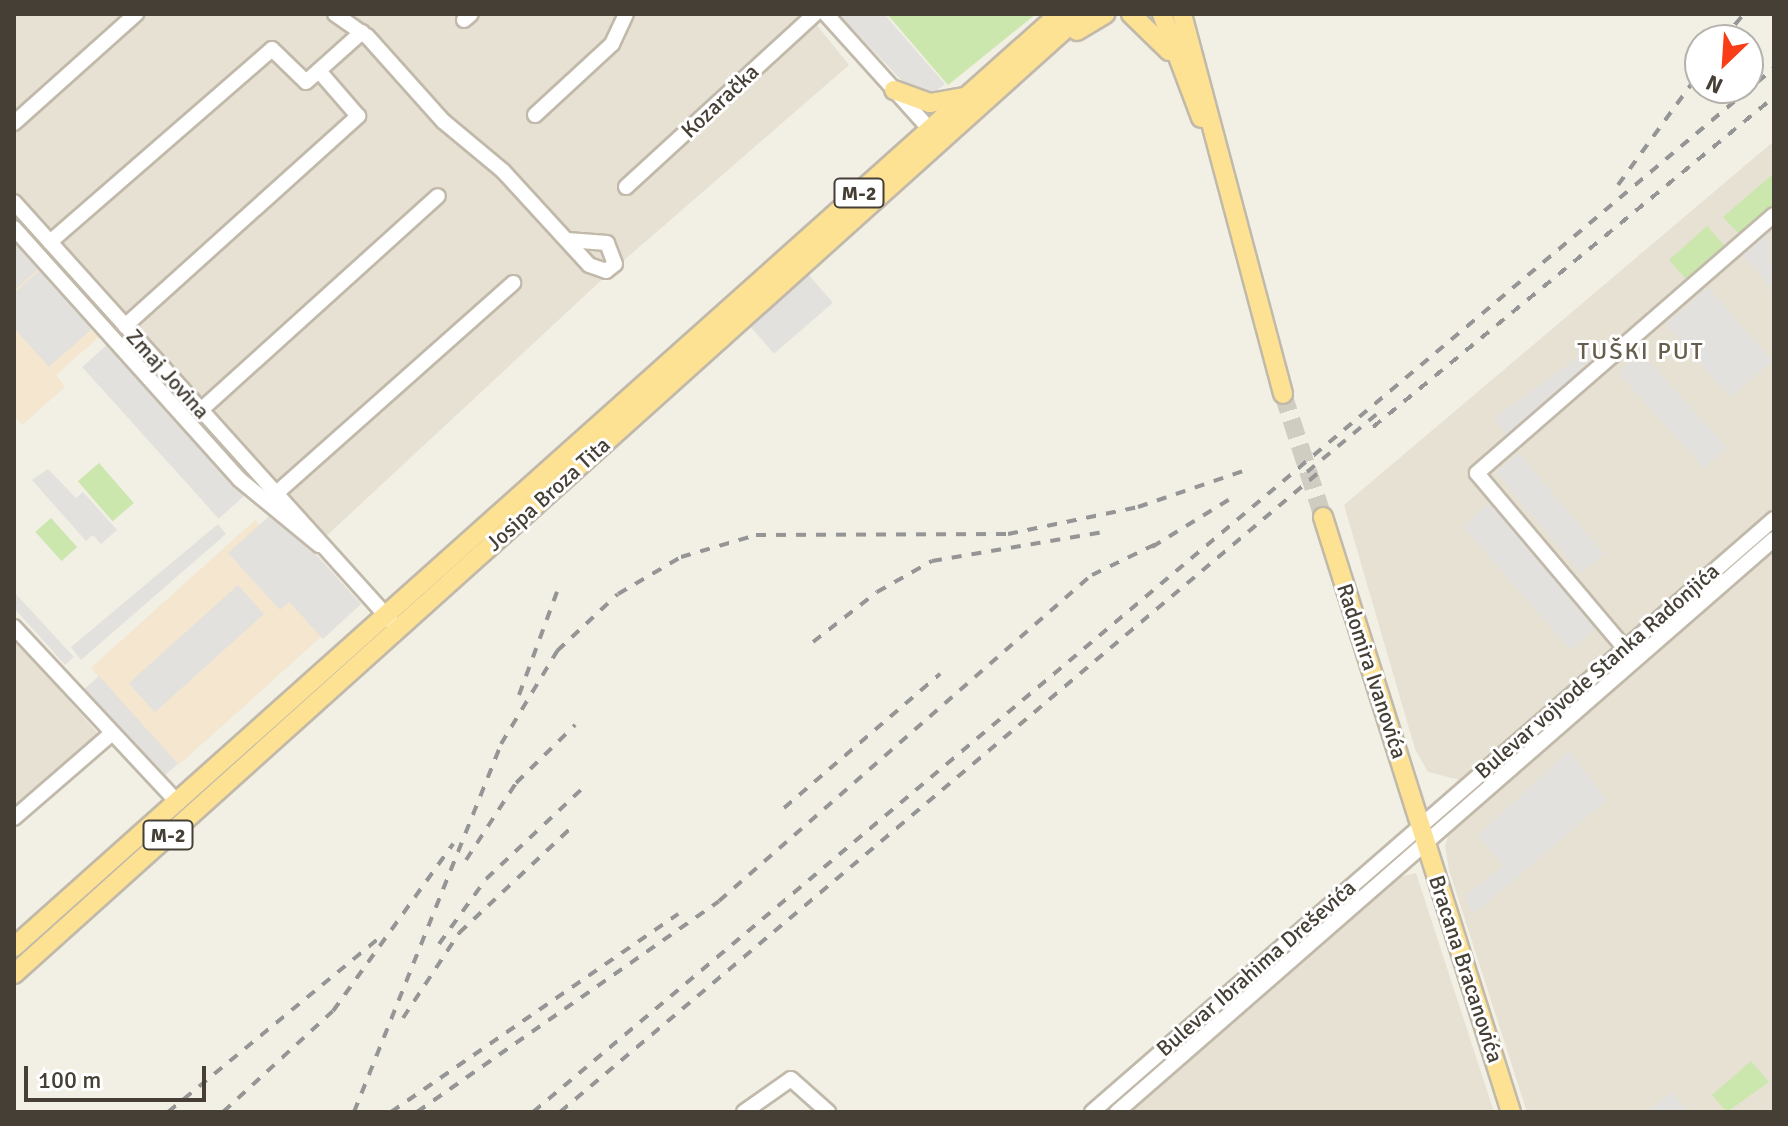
<!DOCTYPE html>
<html>
<head>
<meta charset="utf-8">
<style>
	body { margin:0 }
	#map { position:relative; width:1788px; height:1126px; overflow:hidden; background:#f2efe5; font-family:Signika,sans-serif }
	div>[style] { position:absolute }
	[style*='--x'] { left:calc(var(--x)*1px); top:calc(var(--y)*1px); width:calc(var(--w)*1px); rotate:calc(var(--a)*1deg) }
	.residential>* { inset:0; background:#e6e1d3 }
	.commercial>* { inset:0; background:#f5e6cf; transform-origin:0 0 }
	.green>* { inset:0; background:#cbe7ad; transform-origin:0 0 }
	.parking>* { inset:0; background:#e3e1dd; transform-origin:0 0 }
	.major-tunnel>* { height:18px; margin-top:-9px; transform-origin:0; background:repeating-linear-gradient(90deg,#cfccc2 0 18px,transparent 0 27px) }
	.roads { filter:drop-shadow(2px 0 #c1b9aa) drop-shadow(-2px 0 #c1b9aa) drop-shadow(0 2px #c1b9aa) drop-shadow(0 -2px #c1b9aa) }
	.minor>* { height:14px; margin:-7px; padding:0 7px; transform-origin:7px; border-radius:7px; background:#fff }
	.major>* { height:18px; margin:-9px; padding:0 9px; transform-origin:9px; border-radius:9px; background:#fde293 }
	.rail>* { height:4px; margin-top:-2px; transform-origin:0; background:repeating-linear-gradient(90deg,#959595 0 10px,transparent 0 20px) }
	span { translate:-50% -50%; white-space:nowrap; text-align:center; line-height:1.15; -webkit-text-stroke:6px #fff; paint-order:stroke }
	.shield-label span { padding:2px 6px; background:#fff; border:2px solid; border-radius:6px; -webkit-text-stroke-width:0 }
	.shield-label { font-size:20px; color:#453f35; font-weight:700 }
	.street-label { font-size:22px; color:#453f35 }
	.neighbourhood-label { font-size:24px; color:#675d4c; letter-spacing:2px }
	.frame { position:absolute; inset:0; border:16px solid #453f35; pointer-events:none }
	.north { position:absolute; left:1684px; top:24px; width:80px; height:80px; box-sizing:border-box; background:#fff; border:2px solid #b5b2ae; border-radius:50%; rotate:205deg; font-size:22px; font-weight:700; line-height:32px; text-align:center; color:#453f35 }
	.north::after { content:''; display:block; margin:auto; width:28px; height:36px; background:#f93d16; clip-path:polygon(50% 0,100% 100%,50% 72%,0 100%) }
	.scale { position:absolute; left:24px; top:1066px; width:182px; height:36px; box-sizing:border-box; border:4px solid #453f35; border-top:0; padding-left:10px; font-size:24px; line-height:28px; white-space:nowrap; color:#453f35; -webkit-text-stroke:6px #fff; paint-order:stroke }
</style>
</head>
<body>
<div id="map">
	<div class="residential">
		<div style="clip-path:polygon(14px 14px,808px 14px,849px 65px,607px 275px,322px 540px,14px 194px)"></div>
		<div style="clip-path:polygon(1774px 141px,1774px 507px,1460px 780px,1428px 772px,1415px 749px,1344px 505px)"></div>
		<div style="clip-path:polygon(1774px 541px,1774px 1112px,1527px 1112px,1449px 870px,1445px 845px,1454px 822px)"></div>
		<div style="clip-path:polygon(14px 638px,101px 737px,14px 808px)"></div>
		<div style="clip-path:polygon(1416px 873px,1494px 1112px,1126px 1112px,1395px 878px)"></div>
	</div>
	<div class="commercial">
		<div style="clip-path:polygon(38px 265px,101px 335px,56px 375px,65px 387px,22px 425px,14px 416px,14px 286px)"></div>
		<div style="left:255px;top:520px;width:131px;height:221px;rotate:48deg"></div>
	</div>
	<div class="green">
		<div style="clip-path:polygon(887px 14px,1036px 14px,948px 85px)"></div>
		<div style="clip-path:polygon(1774px 173px,1774px 204px,1739px 234px,1723px 217px)"></div>
		<div style="left:1707px;top:226px;width:30px;height:51px;rotate:48deg"></div>
		<div style="left:99px;top:463px;width:53px;height:28px;rotate:49deg"></div>
		<div style="left:51px;top:518px;width:39px;height:21px;rotate:48deg"></div>
		<div style="clip-path:polygon(1751px 1061px,1769px 1082px,1727px 1112px,1712px 1095px)"></div>
	</div>
	<div class="parking">
		<div style="clip-path:polygon(838px 14px,884px 14px,945px 84px,932px 94px,910px 89px)"></div>
		<div style="clip-path:polygon(1774px 220px,1768px 238px,1774px 291px,1739px 251px)"></div>
		<div style="clip-path:polygon(14px 234px,42px 266px,16px 289px,14px 286px)"></div>
		<div style="clip-path:polygon(42px 268px,95px 326px,49px 367px,14px 328px,14px 293px)"></div>
		<div style="left:808px;top:274px;width:38px;height:78px;rotate:49deg"></div>
		<div style="left:1708px;top:287px;width:98px;height:56px;rotate:49deg"></div>
		<div style="left:109px;top:343px;width:204px;height:36px;rotate:48deg"></div>
		<div style="left:1592px;top:347px;width:29px;height:121px;rotate:54deg"></div>
		<div style="left:1641px;top:352px;width:129px;height:31px;rotate:48deg"></div>
		<div style="left:1519px;top:453px;width:132px;height:30px;rotate:50deg"></div>
		<div style="clip-path:polygon(48px 469px,76px 498px,83px 492px,117px 530px,101px 544px,93px 535px,86px 541px,32px 480px)"></div>
		<div style="left:1489px;top:503px;width:165px;height:35px;rotate:49deg"></div>
		<div style="clip-path:polygon(276px 510px,361px 604px,323px 639px,289px 602px,280px 610px,228px 553px)"></div>
		<div style="clip-path:polygon(218px 524px,226px 534px,81px 660px,71px 647px)"></div>
		<div style="left:238px;top:585px;width:39px;height:147px;rotate:48deg"></div>
		<div style="clip-path:polygon(14px 592px,74px 657px,65px 665px,14px 608px)"></div>
		<div style="left:99px;top:676px;width:118px;height:24px;rotate:48deg"></div>
		<div style="clip-path:polygon(1569px 751px,1607px 800px,1473px 915px,1465px 896px,1503px 866px,1478px 835px)"></div>
		<div style="clip-path:polygon(1671px 1092px,1689px 1112px,1647px 1112px)"></div>
	</div>
	<div class="major-tunnel">
		<div style="--x:1283;--y:394;--w:129;--a:72"></div>
	</div>
	<div class="roads">
		<div class="minor">
			<div style="--x:335;--y:14;--w:39;--a:35"></div>
			<div style="--x:367;--y:36;--w:114;--a:48.2"></div>
			<div style="--x:443;--y:121;--w:78;--a:39.8"></div>
			<div style="--x:503;--y:171;--w:127;--a:47.5"></div>
			<div style="--x:589;--y:265;--w:18;--a:19"></div>
			<div style="--x:606;--y:271;--w:11;--a:-38"></div>
			<div style="--x:615;--y:264;--w:22;--a:-111"></div>
			<div style="--x:607;--y:243;--w:40;--a:-175.7"></div>
			<div style="--x:826;--y:14;--w:164;--a:48"></div>
			<div style="--x:464;--y:20;--w:9;--a:-41"></div>
			<div style="--x:535;--y:115;--w:105;--a:-42.7"></div>
			<div style="--x:612;--y:44;--w:33;--a:-65"></div>
			<div style="--x:14;--y:123;--w:164;--a:-41.8"></div>
			<div style="--x:626;--y:187;--w:256;--a:-42.5"></div>
			<div style="--x:14;--y:202;--w:564;--a:48.02"></div>
			<div style="--x:14;--y:228;--w:337;--a:48.1"></div>
			<div style="--x:239;--y:479;--w:104;--a:39.5"></div>
			<div style="--x:50;--y:242;--w:294;--a:-41"></div>
			<div style="--x:272;--y:49;--w:47;--a:44.1"></div>
			<div style="--x:306;--y:82;--w:75;--a:-41.8"></div>
			<div style="--x:125;--y:326;--w:314;--a:-42"></div>
			<div style="--x:358;--y:116;--w:60;--a:-130.9"></div>
			<div style="--x:201;--y:410;--w:319;--a:-42.1"></div>
			<div style="--x:271;--y:498;--w:324;--a:-41.6"></div>
			<div style="--x:14;--y:627;--w:239;--a:47"></div>
			<div style="--x:1628;--y:652;--w:234;--a:-130.2"></div>
			<div style="--x:1477;--y:473;--w:393;--a:-41"></div>
			<div style="--x:14;--y:818;--w:130;--a:-40.9"></div>
			<div style="--x:744;--y:1112;--w:57;--a:-35.1"></div>
			<div style="--x:791;--y:1079;--w:50;--a:41.7"></div>
			<div style="--x:1092;--y:1112;--w:904;--a:-41.01"></div>
			<div style="--x:1117;--y:1112;--w:872;--a:-41.09"></div>
		</div>
		<div class="major">
			<div style="--x:1131;--y:14;--w:53;--a:44.2"></div>
			<div style="--x:1162;--y:14;--w:111;--a:69.4"></div>
			<div style="--x:1182;--y:14;--w:393;--a:75.1"></div>
			<div style="--x:1077;--y:31;--w:33;--a:-31"></div>
			<div style="--x:894;--y:90;--w:38;--a:20"></div>
			<div style="--x:930;--y:103;--w:34;--a:-10"></div>
			<div style="--x:1323;--y:517;--w:624;--a:72.47"></div>
			<div style="--x:14;--y:947;--w:1401;--a:-41.76"></div>
			<div style="--x:14;--y:974;--w:1436;--a:-41.95"></div>
		</div>
	</div>
	<div class="rail">
		<div style="--x:1722;--y:40;--w:34;--a:-50"></div>
		<div style="--x:1618;--y:185;--w:140;--a:-54"></div>
		<div style="--x:1373;--y:427;--w:519;--a:-39.45"></div>
		<div style="--x:1307;--y:472;--w:92;--a:-39.7"></div>
		<div style="--x:1152;--y:547;--w:92;--a:-31.6"></div>
		<div style="--x:813;--y:642;--w:81;--a:-38"></div>
		<div style="--x:877;--y:592;--w:63;--a:-29.4"></div>
		<div style="--x:932;--y:561;--w:174;--a:-9.6"></div>
		<div style="--x:519;--y:695;--w:113;--a:-69.8"></div>
		<div style="--x:784;--y:808;--w:206;--a:-40.7"></div>
		<div style="--x:466;--y:860;--w:92;--a:-57"></div>
		<div style="--x:516;--y:783;--w:83;--a:-44.5"></div>
		<div style="--x:439;--y:944;--w:80;--a:-54.1"></div>
		<div style="--x:486;--y:879;--w:136;--a:-43.2"></div>
		<div style="--x:403;--y:1018;--w:102;--a:-56.6"></div>
		<div style="--x:459;--y:933;--w:156;--a:-43.2"></div>
		<div style="--x:168;--y:1112;--w:272;--a:-39.5"></div>
		<div style="--x:223;--y:1112;--w:149;--a:-42.6"></div>
		<div style="--x:333;--y:1011;--w:206;--a:-54.3"></div>
		<div style="--x:354;--y:1112;--w:396;--a:-68.2"></div>
		<div style="--x:501;--y:744;--w:109;--a:-58.9"></div>
		<div style="--x:557;--y:651;--w:83;--a:-43.1"></div>
		<div style="--x:618;--y:594;--w:73;--a:-30.4"></div>
		<div style="--x:681;--y:557;--w:78;--a:-16.3"></div>
		<div style="--x:756;--y:535;--w:252;--a:-0.2"></div>
		<div style="--x:1008;--y:534;--w:133;--a:-11.7"></div>
		<div style="--x:1138;--y:507;--w:117;--a:-18.9"></div>
		<div style="--x:391;--y:1112;--w:349;--a:-34.6"></div>
		<div style="--x:417;--y:1112;--w:368;--a:-34.9"></div>
		<div style="--x:719;--y:901;--w:495;--a:-41.2"></div>
		<div style="--x:1092;--y:575;--w:78;--a:-25.9"></div>
		<div style="--x:533;--y:1112;--w:1622;--a:-40.07"></div>
		<div style="--x:560;--y:1112;--w:999;--a:-40.13"></div>
	</div>
	<div class="shield-label">
		<span style="left:859px;top:193px">M-2</span>
		<span style="left:168px;top:835px">M-2</span>
	</div>
	<div class="street-label">
		<span style="left:720px;top:101px;rotate:-43deg">Kozaračka</span>
		<span style="left:168px;top:374px;rotate:48deg">Zmaj Jovina</span>
		<span style="left:548px;top:494px;rotate:-42deg">Josipa Broza Tita</span>
		<span style="left:1372px;top:671px;rotate:72deg">Radomira Ivanovića</span>
		<span style="left:1597px;top:671px;rotate:-41deg">Bulevar vojvode Stanka Radonjića</span>
		<span style="left:1256px;top:968px;rotate:-41deg">Bulevar Ibrahima Dreševića</span>
		<span style="left:1466px;top:969px;rotate:72deg">Bracana Bracanovića</span>
	</div>
	<div class="neighbourhood-label">
		<span style="left:1641px;top:352px">TUŠKI PUT</span>
	</div>
	<div class="frame"></div>
	<div class="north">N</div>
	<div class="scale">100 m</div>
</div>
</body>
</html>
